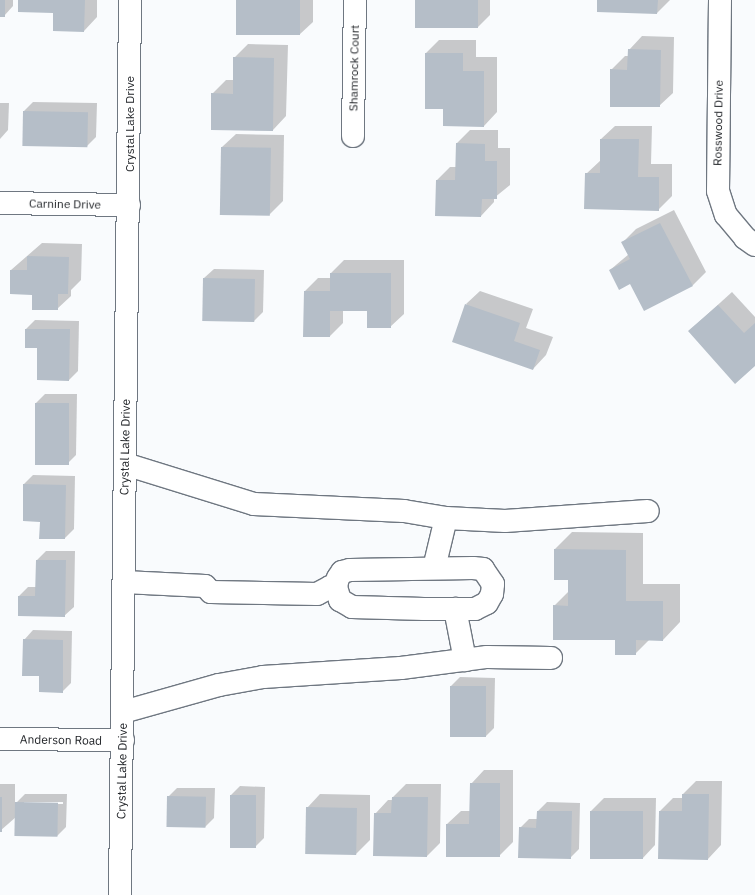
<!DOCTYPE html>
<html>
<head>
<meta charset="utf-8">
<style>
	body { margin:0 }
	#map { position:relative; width:755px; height:895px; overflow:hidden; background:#f9fbfd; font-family:"IBM Plex Sans",sans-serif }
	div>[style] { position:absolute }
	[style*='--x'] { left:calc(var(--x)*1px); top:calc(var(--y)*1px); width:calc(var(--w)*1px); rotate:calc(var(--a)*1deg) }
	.shadow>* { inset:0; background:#0003 }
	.building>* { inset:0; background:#b5bec8; transform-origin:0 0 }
	.roads { filter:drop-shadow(1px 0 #6f7781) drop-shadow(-1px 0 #6f7781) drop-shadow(0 1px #6f7781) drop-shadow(0 -1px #6f7781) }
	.minor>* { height:22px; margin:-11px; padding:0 11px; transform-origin:11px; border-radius:11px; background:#fff }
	span { translate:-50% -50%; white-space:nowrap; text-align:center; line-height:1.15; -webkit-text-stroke:3.5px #fff; paint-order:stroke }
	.street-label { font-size:12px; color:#202327 }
</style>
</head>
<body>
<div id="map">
	<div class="shadow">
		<div style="clip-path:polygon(0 0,13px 0,13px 6px,4px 16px,0 16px)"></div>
		<div style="clip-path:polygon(19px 0,97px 0,97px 17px,84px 31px,54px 12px)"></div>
		<div style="clip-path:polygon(237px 0,313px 0,313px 22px,299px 35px)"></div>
		<div style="clip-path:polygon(416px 0,490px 0,490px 15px,477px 28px)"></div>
		<div style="clip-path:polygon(598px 0,670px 0,657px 13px)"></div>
		<div style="clip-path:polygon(642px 36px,674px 37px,673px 93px,659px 106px,611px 70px,625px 56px,629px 56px,629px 50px)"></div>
		<div style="clip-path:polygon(439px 40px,476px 40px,476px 57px,497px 57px,497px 112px,484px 126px,444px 108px,426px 108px,426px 53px)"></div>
		<div style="clip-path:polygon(248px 44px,288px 45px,286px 116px,273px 130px,212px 94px,226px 80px,234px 80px,234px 58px)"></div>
		<div style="clip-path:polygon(33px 102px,97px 103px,96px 137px,87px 146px,24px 111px)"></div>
		<div style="clip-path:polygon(0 103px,9px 103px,8px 130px,0 139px)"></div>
		<div style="clip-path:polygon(615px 126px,652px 126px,651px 164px,672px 164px,672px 196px,658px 210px,586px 174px,601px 160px,601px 139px)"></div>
		<div style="clip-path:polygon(470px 130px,498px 130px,498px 148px,510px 148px,510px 185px,494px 198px,494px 202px,481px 216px,437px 180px,450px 167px,456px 167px,457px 143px)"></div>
		<div style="clip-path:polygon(236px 134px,284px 135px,283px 201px,269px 215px,222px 147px)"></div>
		<div style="clip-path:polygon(674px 210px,706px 272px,693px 285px,630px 282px,610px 270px,629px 254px,623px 242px,636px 229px)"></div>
		<div style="clip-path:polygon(42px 243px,82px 244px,81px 280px,71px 290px,71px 296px,57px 309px,33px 294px,11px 270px)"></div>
		<div style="clip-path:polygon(344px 260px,404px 260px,404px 314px,390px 327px,369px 310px,343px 310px,343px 323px,330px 336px,305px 291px,318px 278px,331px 278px,331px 273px)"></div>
		<div style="clip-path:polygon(214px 269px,264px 270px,263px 312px,254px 321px,204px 278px)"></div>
		<div style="clip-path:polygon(480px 291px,533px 309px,526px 328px,553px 337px,546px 355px,533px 369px,466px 304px)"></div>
		<div style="clip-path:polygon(732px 292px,755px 317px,755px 364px,689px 331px)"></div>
		<div style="clip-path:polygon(35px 320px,79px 321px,78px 371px,69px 380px,38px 347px,26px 329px)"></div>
		<div style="clip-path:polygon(45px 394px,77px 394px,76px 455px,67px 464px,36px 403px)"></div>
		<div style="clip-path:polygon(33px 475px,75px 476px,74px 529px,65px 538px,41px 521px,24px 484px)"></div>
		<div style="clip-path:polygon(572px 532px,643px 533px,643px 584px,680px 584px,680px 622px,663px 640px,650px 639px,635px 654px,616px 639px,554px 606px,569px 591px,569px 579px,555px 549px)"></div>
		<div style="clip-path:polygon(46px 551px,75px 551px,74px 607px,64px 616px,19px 596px,28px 587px,36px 587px,37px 560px)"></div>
		<div style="clip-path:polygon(33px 630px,72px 631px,71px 683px,62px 692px,40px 675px,24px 640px)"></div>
		<div style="clip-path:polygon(460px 677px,495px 678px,494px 728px,485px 737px,451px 686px)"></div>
		<div style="clip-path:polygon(484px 770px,513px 770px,513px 842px,499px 856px,447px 824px,461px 811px,470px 811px,471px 784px)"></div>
		<div style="clip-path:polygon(696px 781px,722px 781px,721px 845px,708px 859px,660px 811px,673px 798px,683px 798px,683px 794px)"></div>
		<div style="clip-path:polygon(evenodd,0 784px,15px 784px,15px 804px,25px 794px,67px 794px,66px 827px,57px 836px,16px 817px,0 831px,0 784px,24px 802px,63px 802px,63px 804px,24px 804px,24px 802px)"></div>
		<div style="clip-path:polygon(406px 784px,441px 784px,440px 843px,427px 856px,375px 814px,388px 800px,393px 800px,393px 797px)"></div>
		<div style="clip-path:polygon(240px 786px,265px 787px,264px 838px,255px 847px,231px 795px)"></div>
		<div style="clip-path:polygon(177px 788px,215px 788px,214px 818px,205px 827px,168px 797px)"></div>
		<div style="clip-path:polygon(320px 794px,370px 795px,370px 840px,356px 854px,307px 808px)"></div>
		<div style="clip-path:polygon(604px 798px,656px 798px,655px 845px,642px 859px,590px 858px,591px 811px)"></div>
		<div style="clip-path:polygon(547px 802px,580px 803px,579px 849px,570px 858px,520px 828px,529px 819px,538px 819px,538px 811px)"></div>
	</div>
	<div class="building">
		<div style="left:0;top:0;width:5px;height:17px"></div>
		<div style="clip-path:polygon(18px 0,85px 0,84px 32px,53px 31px,53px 13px,18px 12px)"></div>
		<div style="left:236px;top:0;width:64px;height:35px"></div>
		<div style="left:415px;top:0;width:63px;height:28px"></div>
		<div style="clip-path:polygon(597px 0,658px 0,657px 14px,597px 12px)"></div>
		<div style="clip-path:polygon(628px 49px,661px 50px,660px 107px,610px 107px,610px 69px,627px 70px)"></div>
		<div style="clip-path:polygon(425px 53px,463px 53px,463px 71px,484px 71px,484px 127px,443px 126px,443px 109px,425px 109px)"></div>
		<div style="clip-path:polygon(233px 57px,274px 58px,273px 131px,211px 130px,211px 93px,233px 94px)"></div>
		<div style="left:23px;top:111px;width:65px;height:35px;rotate:1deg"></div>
		<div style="clip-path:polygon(600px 139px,639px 139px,638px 177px,659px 177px,659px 211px,584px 209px,585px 173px,600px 173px)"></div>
		<div style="clip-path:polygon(456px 143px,485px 144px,485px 161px,497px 161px,497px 199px,482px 199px,481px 217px,435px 216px,436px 180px,455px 180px)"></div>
		<div style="left:221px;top:147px;width:50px;height:68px;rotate:1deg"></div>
		<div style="clip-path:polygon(660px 223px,693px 286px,644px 311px,630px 284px,619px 290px,609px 270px,630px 259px,621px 242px)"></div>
		<div style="clip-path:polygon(27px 256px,69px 257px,68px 294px,58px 294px,58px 310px,32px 310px,32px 295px,10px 294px,10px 270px,27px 270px)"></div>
		<div style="clip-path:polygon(330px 273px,391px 273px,391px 328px,367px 328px,367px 311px,330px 311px,330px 337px,303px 337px,304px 291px,330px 291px)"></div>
		<div style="left:203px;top:278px;width:52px;height:43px;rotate:1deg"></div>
		<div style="clip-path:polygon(465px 304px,520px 323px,514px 341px,540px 350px,533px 370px,452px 342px)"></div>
		<div style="clip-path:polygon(718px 305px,744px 333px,755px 323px,755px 366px,735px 384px,688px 331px)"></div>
		<div style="clip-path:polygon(25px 329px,70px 329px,69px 381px,37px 380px,37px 348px,25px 348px)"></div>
		<div style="left:35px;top:403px;width:34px;height:62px"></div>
		<div style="clip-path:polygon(23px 484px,66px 485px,65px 539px,39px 539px,40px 522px,23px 521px)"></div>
		<div style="clip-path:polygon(554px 549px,626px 550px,626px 601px,663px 601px,663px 641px,636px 640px,636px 655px,615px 655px,615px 640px,553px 640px,553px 605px,568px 606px,568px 580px,554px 580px)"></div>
		<div style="clip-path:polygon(36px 560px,66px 560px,65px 617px,18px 616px,18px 596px,35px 596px)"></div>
		<div style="clip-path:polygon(23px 639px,63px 640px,63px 693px,39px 692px,39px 676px,22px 676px)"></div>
		<div style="left:450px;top:686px;width:36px;height:51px"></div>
		<div style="clip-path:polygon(470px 783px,500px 783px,500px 857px,446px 857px,446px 824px,469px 824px)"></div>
		<div style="clip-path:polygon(682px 794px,709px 794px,708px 860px,658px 859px,659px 811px,682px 811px)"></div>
		<div style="left:230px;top:795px;width:26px;height:53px"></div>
		<div style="left:167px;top:796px;width:39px;height:31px;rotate:1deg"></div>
		<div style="left:0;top:797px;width:2px;height:35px"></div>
		<div style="clip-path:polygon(392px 797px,428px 797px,427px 857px,373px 856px,374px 813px,391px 813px)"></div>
		<div style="left:15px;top:802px;width:43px;height:34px;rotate:1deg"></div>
		<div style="left:306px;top:807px;width:51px;height:47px;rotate:1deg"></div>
		<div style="clip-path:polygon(537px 811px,572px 811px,571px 859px,518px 858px,519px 827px,536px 828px)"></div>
		<div style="left:590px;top:811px;width:53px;height:48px"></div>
	</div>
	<div class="roads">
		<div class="minor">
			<div style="--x:720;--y:0;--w:191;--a:90.6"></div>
			<div style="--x:718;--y:191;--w:25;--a:72"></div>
			<div style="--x:726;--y:215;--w:30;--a:50"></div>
			<div style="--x:745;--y:238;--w:12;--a:35"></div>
			<div style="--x:353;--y:136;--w:136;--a:-89.2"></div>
			<div style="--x:0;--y:203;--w:129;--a:0.9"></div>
			<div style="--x:125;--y:464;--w:135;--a:17.2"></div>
			<div style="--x:254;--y:504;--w:150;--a:2.7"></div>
			<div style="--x:404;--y:511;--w:43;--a:9.5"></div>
			<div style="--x:434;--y:568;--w:51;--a:-76.5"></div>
			<div style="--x:446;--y:518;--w:59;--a:2.9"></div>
			<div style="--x:505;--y:521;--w:143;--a:-4"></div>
			<div style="--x:124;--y:582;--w:81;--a:2.8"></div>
			<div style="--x:205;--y:586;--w:8;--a:45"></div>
			<div style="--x:211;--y:592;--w:106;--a:1.1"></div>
			<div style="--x:317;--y:594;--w:15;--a:-28"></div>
			<div style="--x:330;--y:587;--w:6;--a:0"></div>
			<div style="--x:336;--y:587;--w:14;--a:73"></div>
			<div style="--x:340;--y:600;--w:14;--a:30"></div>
			<div style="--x:352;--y:607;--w:72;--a:1.6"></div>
			<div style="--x:424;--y:609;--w:51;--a:0"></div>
			<div style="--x:475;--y:609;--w:13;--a:-27"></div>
			<div style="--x:487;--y:603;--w:10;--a:-61"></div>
			<div style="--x:492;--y:594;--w:10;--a:-84"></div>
			<div style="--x:493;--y:584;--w:18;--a:-124"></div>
			<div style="--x:483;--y:569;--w:10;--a:-174"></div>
			<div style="--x:473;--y:568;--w:123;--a:179.1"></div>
			<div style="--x:350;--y:570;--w:8;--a:166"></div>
			<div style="--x:342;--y:572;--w:7;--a:124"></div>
			<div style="--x:338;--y:578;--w:9;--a:103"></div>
			<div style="--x:455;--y:609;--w:52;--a:78.9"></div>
			<div style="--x:123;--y:712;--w:100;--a:-15.7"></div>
			<div style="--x:219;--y:685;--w:45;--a:-10.3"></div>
			<div style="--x:263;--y:677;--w:138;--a:-3.7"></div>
			<div style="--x:401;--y:668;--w:87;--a:-7.3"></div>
			<div style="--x:487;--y:657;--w:64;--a:0.9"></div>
			<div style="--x:0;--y:739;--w:123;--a:0.5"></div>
			<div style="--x:120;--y:895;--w:895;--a:-89.36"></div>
		</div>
	</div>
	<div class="street-label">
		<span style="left:354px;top:68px;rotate:-89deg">Shamrock Court</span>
		<span style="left:718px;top:123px;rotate:-89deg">Rosswood Drive</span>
		<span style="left:130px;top:124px;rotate:-90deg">Crystal Lake Drive</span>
		<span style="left:65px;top:204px;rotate:1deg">Carnine Drive</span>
		<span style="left:125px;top:447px;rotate:-89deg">Crystal Lake Drive</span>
		<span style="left:61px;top:740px;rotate:1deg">Anderson Road</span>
		<span style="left:122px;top:771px;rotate:-89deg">Crystal Lake Drive</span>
	</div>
</div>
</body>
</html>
